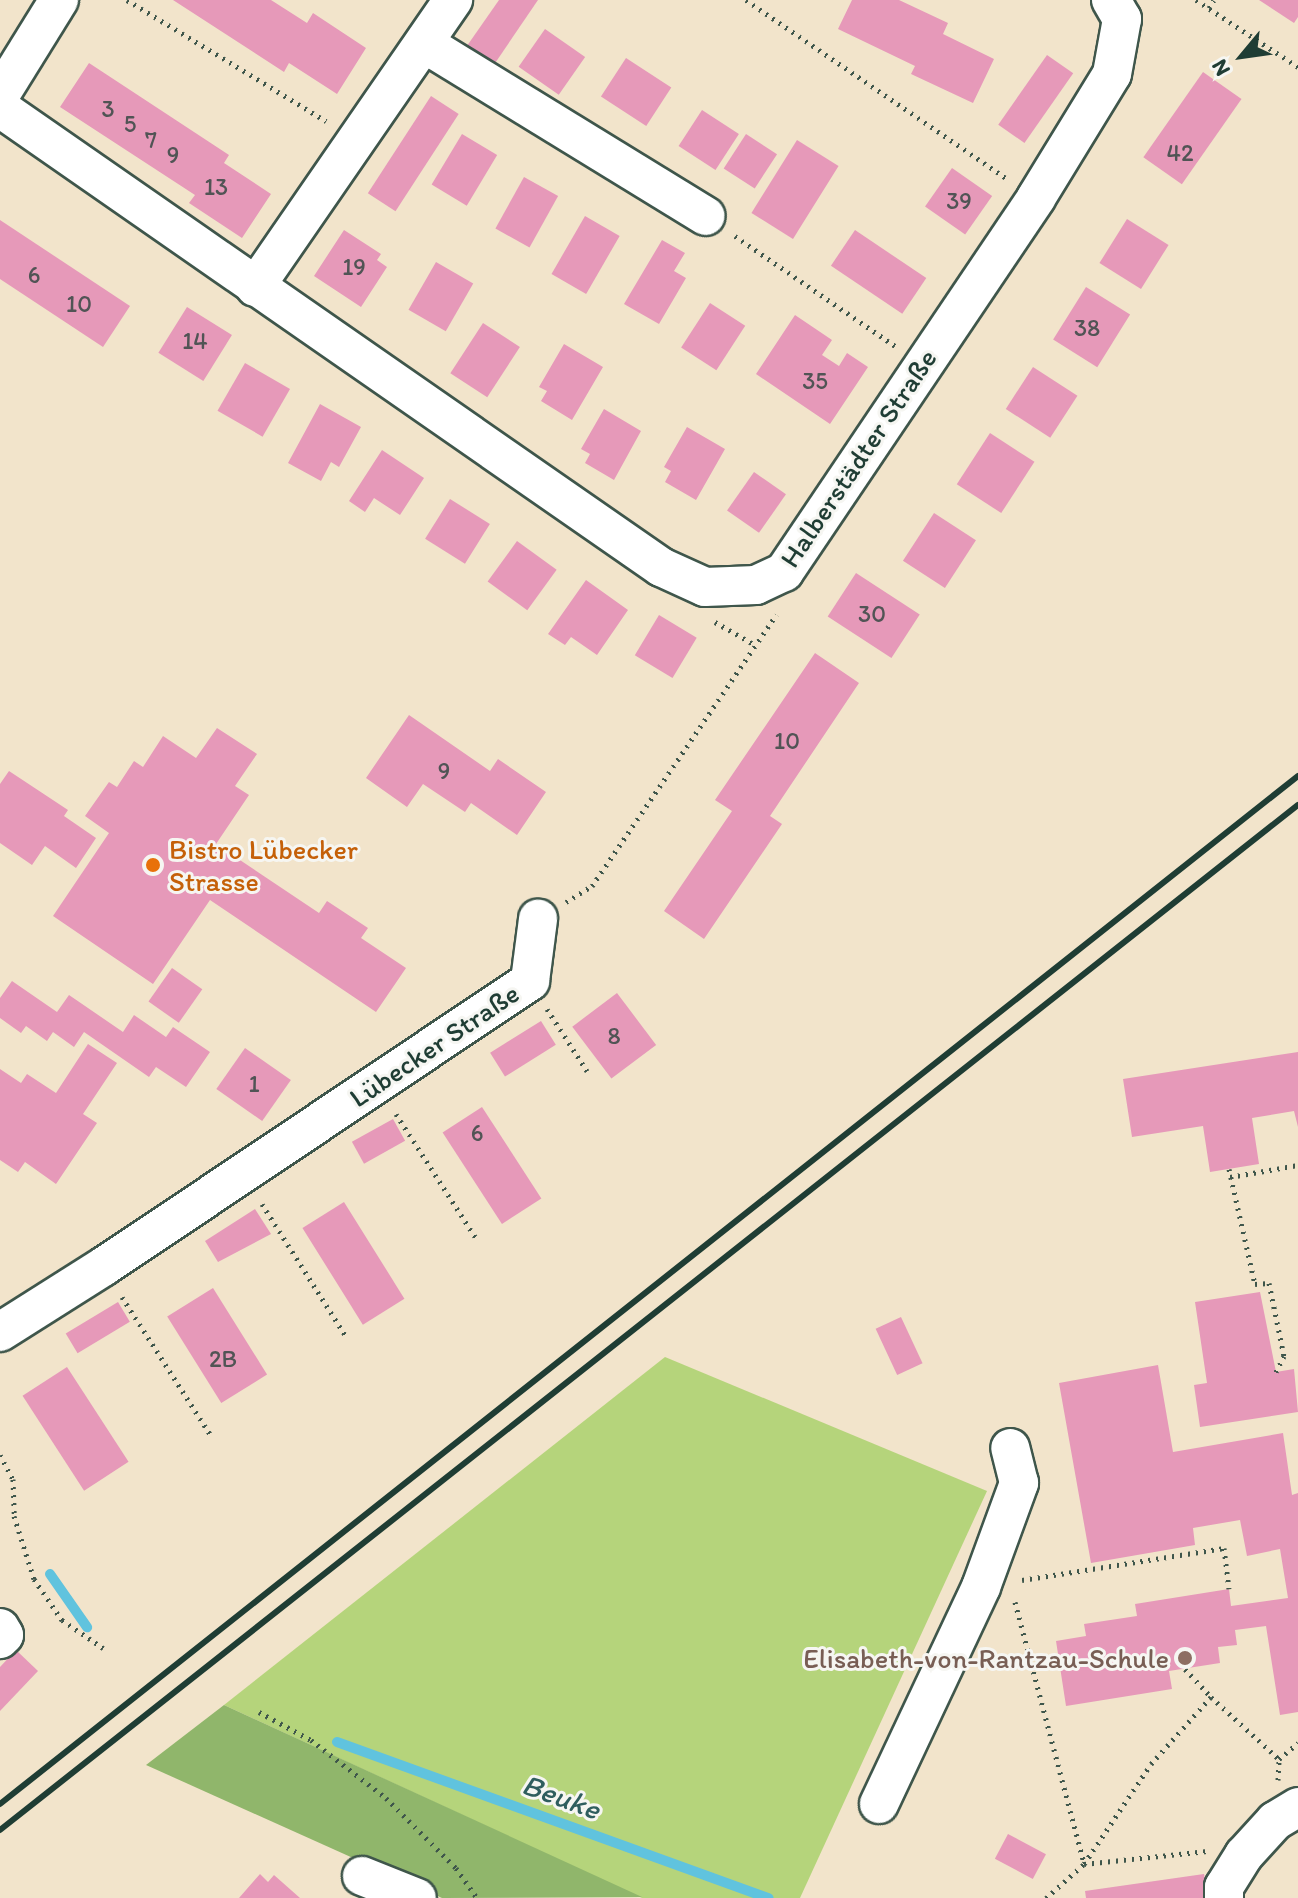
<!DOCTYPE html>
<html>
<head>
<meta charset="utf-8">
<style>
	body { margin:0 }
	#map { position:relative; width:1298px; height:1898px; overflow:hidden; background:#f2e4cb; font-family:Itim,sans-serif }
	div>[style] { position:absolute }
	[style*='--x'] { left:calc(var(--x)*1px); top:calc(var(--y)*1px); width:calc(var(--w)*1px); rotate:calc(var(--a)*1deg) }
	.green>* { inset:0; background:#b5d47b }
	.forest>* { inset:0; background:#90b66b }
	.stream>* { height:10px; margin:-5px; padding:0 5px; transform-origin:5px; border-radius:5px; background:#60c3de }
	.building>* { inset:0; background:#e699b9; transform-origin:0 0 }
	.path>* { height:5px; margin-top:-2.5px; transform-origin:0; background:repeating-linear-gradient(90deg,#3f564b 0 2px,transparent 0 8px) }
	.roads { filter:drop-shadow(2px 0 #3f564b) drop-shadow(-2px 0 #3f564b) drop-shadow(0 2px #3f564b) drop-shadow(0 -2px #3f564b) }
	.minor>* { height:38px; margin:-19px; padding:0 19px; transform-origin:19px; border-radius:19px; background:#fff }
	.rail>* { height:6px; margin:-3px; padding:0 3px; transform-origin:3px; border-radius:3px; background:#1f3d34 }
	.dots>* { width:22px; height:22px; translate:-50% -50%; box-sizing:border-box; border:4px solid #f6f6f2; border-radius:50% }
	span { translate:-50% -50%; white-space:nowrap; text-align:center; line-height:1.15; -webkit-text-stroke:6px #f6f6f2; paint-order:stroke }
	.number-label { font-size:24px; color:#515455 }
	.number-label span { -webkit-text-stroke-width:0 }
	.street-label { font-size:28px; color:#1f3d34 }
	.food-label { font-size:28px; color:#c56008 }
	.left { translate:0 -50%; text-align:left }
	.education-label { font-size:28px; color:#785e54 }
	.right { translate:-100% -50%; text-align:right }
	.water-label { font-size:30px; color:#2f5e5e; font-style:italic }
	.north { position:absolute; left:1202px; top:16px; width:80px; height:80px; -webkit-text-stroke:6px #f6f6f2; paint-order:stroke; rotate:241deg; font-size:22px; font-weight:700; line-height:32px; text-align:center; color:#1f3d34 }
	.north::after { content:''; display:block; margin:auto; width:28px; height:36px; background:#1f3d34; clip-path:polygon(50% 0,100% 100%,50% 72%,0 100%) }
</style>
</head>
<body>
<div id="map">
	<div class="green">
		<div style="clip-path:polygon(665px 1357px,987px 1491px,800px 1898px,642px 1898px,224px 1705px)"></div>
	</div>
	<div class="forest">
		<div style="clip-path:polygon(224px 1705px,642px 1897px,442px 1898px,146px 1765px)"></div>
	</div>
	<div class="stream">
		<div style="--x:50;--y:1574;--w:65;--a:55.1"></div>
		<div style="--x:337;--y:1742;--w:459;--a:19.9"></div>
	</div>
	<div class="building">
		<div style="clip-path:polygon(173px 0,271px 0,307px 23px,313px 13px,366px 48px,337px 94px,289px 63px,284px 72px)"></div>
		<div style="clip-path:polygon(499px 0,538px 0,489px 72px,462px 53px)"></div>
		<div style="clip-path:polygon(852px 0,899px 0,948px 23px,943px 34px,994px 59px,973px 103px,911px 74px,915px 66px,838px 29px)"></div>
		<div style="clip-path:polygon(1259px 0,1298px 0,1298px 17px,1294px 23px)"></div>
		<div style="left:545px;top:29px;width:49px;height:46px;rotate:35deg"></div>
		<div style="left:1047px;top:55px;width:32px;height:85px;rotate:35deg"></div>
		<div style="left:626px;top:58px;width:54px;height:46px;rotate:33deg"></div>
		<div style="clip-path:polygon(89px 63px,229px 155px,224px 163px,271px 194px,242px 238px,189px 203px,195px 195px,60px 107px)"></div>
		<div style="left:1203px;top:72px;width:47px;height:104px;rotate:35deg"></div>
		<div style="left:431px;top:96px;width:33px;height:116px;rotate:33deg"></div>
		<div style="left:702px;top:110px;width:44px;height:43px;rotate:33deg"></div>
		<div style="left:462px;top:134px;width:41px;height:59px;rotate:31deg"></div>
		<div style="left:746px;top:134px;width:37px;height:41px;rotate:33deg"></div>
		<div style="left:797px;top:140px;width:49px;height:86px;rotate:32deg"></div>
		<div style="left:952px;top:168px;width:49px;height:47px;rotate:35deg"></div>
		<div style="left:524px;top:177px;width:39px;height:59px;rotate:29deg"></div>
		<div style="left:585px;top:216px;width:40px;height:67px;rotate:30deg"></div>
		<div style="left:1127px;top:219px;width:49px;height:52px;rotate:32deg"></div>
		<div style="clip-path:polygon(0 220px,130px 306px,103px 347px,0 279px)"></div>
		<div style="clip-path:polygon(344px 230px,381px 254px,377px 260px,387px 267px,361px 307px,314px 276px)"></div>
		<div style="left:855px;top:230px;width:86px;height:43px;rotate:34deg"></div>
		<div style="clip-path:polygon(662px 240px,685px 253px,674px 271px,686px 278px,659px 324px,624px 304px)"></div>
		<div style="left:436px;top:262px;width:43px;height:55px;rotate:30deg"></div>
		<div style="left:1086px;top:287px;width:52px;height:62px;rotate:32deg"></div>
		<div style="left:710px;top:303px;width:42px;height:53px;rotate:33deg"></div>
		<div style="left:187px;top:307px;width:53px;height:54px;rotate:32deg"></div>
		<div style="clip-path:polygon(795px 315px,832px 340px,822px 355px,839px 366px,847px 353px,868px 367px,830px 424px,756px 374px)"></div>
		<div style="left:483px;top:323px;width:44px;height:60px;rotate:33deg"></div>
		<div style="clip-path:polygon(564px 344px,603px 367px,572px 420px,541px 401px,547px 391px,539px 387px)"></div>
		<div style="left:245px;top:363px;width:52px;height:55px;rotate:30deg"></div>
		<div style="left:1033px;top:367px;width:53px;height:50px;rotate:33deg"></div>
		<div style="clip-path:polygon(320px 404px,361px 427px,339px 467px,331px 462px,321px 481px,288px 463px)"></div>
		<div style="clip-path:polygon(604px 409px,641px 431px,614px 480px,585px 463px,590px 454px,581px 449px)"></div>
		<div style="clip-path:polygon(687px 427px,725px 449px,696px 500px,665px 482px,671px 471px,664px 467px)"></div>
		<div style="left:990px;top:433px;width:53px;height:61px;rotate:33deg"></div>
		<div style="clip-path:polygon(382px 450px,424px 478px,400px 515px,374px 498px,365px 512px,349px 501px)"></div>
		<div style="left:754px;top:472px;width:39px;height:47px;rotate:35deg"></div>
		<div style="left:450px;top:499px;width:47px;height:47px;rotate:32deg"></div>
		<div style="left:934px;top:513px;width:50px;height:57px;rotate:33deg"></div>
		<div style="left:517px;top:541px;width:49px;height:50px;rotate:36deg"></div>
		<div style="left:856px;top:573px;width:76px;height:52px;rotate:33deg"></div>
		<div style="clip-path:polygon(586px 580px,628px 610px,597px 655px,571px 637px,565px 645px,548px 634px)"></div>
		<div style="left:659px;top:615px;width:44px;height:47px;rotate:31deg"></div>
		<div style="clip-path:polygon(815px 653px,859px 683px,770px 816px,782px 824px,704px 939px,664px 911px,732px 811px,715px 800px)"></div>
		<div style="clip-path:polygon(409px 715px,490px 771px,498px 759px,546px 792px,517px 835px,471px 803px,465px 812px,423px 784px,407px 807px,366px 778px)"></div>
		<div style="clip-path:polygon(217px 728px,257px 754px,235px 786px,249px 795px,216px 844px,319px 913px,327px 901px,368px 928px,361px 938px,406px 968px,376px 1012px,210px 900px,153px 984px,53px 916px,109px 833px,85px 816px,109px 782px,117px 787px,134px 761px,143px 767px,163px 736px,196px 758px)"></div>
		<div style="clip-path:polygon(9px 771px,68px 810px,64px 816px,96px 838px,76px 868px,45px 846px,32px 865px,0 843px,0 784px)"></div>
		<div style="left:172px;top:968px;width:37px;height:41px;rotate:35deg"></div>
		<div style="clip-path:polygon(12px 981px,57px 1012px,69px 995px,123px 1032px,134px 1015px,166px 1037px,173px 1027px,210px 1052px,186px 1087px,156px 1067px,149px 1077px,84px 1032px,74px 1047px,53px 1032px,47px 1041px,26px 1026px,21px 1033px,0 1018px,0 998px)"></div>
		<div style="left:617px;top:993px;width:65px;height:56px;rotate:53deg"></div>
		<div style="left:541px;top:1021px;width:28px;height:60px;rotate:58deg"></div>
		<div style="clip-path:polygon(88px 1044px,117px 1063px,83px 1114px,97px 1123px,56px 1184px,25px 1162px,18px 1172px,0 1160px,0 1069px,21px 1083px,27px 1074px,56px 1093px)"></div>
		<div style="left:245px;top:1048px;width:56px;height:50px;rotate:35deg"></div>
		<div style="clip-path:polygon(1298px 1052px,1298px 1127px,1294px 1111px,1252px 1118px,1259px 1164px,1210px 1172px,1203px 1126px,1132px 1137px,1123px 1079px)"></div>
		<div style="left:482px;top:1107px;width:109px;height:47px;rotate:57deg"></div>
		<div style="left:393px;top:1119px;width:25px;height:47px;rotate:61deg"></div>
		<div style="left:344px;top:1202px;width:114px;height:49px;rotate:58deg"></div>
		<div style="clip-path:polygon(255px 1209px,271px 1234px,218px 1262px,205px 1241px)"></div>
		<div style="left:213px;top:1288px;width:102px;height:54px;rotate:58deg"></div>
		<div style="clip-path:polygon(1260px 1292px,1276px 1372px,1294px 1369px,1298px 1412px,1200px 1427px,1194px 1385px,1207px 1383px,1195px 1302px)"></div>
		<div style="left:118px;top:1302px;width:23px;height:61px;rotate:59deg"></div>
		<div style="left:901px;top:1317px;width:51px;height:28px;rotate:65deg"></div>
		<div style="clip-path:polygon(1158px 1365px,1173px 1452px,1283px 1433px,1292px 1495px,1298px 1493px,1298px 1712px,1280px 1715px,1266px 1626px,1235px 1630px,1237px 1645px,1218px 1647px,1220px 1663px,1169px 1671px,1172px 1689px,1066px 1706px,1056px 1641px,1086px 1636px,1084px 1624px,1137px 1616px,1135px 1604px,1229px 1589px,1231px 1606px,1288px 1598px,1280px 1549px,1247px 1556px,1240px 1520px,1193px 1528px,1195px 1545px,1091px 1563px,1059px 1383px)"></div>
		<div style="left:67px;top:1367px;width:113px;height:53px;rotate:57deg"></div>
		<div style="clip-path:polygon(16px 1650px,38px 1671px,0 1711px,0 1667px)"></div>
		<div style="left:1008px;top:1834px;width:43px;height:28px;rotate:28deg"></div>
		<div style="clip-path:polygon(260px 1874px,268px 1882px,274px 1875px,300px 1898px,239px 1898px)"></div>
		<div style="clip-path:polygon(1204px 1874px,1208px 1898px,1086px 1898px,1085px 1891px)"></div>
	</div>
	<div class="path">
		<div style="--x:127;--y:0;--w:233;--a:31.3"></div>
		<div style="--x:746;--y:0;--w:319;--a:34.4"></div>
		<div style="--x:1196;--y:0;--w:122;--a:33.3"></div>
		<div style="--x:1209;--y:8;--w:9;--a:-58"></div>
		<div style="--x:735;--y:236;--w:194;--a:34.5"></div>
		<div style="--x:715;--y:622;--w:46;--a:29.9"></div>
		<div style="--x:566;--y:902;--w:31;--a:-32"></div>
		<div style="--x:592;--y:886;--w:328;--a:-55.8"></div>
		<div style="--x:547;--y:1009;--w:74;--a:57.2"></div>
		<div style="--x:396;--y:1114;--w:151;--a:57.2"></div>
		<div style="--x:1229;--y:1169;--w:118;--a:77.3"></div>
		<div style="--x:1255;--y:1284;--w:14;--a:-4"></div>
		<div style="--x:1269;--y:1283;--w:75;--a:78.4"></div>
		<div style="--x:1284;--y:1356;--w:18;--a:117"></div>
		<div style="--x:1230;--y:1177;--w:69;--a:-10"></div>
		<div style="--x:262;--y:1204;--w:159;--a:57.6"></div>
		<div style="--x:122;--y:1297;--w:166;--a:57.3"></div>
		<div style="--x:0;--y:1455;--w:27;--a:62"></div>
		<div style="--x:13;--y:1479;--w:37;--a:88"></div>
		<div style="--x:14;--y:1516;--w:66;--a:72.4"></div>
		<div style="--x:34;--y:1579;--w:50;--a:55.7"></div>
		<div style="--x:62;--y:1620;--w:50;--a:34.3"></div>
		<div style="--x:1022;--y:1580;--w:205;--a:-9"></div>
		<div style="--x:1224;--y:1548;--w:41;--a:83"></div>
		<div style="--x:1015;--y:1602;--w:270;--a:75.2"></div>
		<div style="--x:1185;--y:1669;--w:38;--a:47"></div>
		<div style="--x:259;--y:1712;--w:59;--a:28.3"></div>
		<div style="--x:311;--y:1740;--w:95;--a:37.7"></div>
		<div style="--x:386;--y:1798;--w:99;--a:45"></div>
		<div style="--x:456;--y:1868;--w:37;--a:55"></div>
		<div style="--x:1278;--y:1780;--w:21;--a:-87"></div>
		<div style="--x:1279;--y:1759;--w:25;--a:-40"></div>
		<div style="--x:1084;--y:1864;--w:120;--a:-56.2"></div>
		<div style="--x:1151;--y:1764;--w:90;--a:-48.2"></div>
		<div style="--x:1211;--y:1697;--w:92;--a:42.4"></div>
		<div style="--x:1046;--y:1898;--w:51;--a:-41.8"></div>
		<div style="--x:1084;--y:1864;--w:124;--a:-6"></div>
	</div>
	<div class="roads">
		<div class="minor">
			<div style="--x:425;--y:44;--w:329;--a:31.5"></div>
			<div style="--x:0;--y:95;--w:112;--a:-58.2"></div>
			<div style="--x:0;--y:108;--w:805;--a:34.78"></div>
			<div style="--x:661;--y:567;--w:48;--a:24.4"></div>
			<div style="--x:705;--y:587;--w:51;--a:-2.2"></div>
			<div style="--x:756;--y:585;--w:31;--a:-25"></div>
			<div style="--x:784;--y:572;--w:451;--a:-56"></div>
			<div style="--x:1036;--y:198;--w:145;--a:-58.5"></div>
			<div style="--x:1112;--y:74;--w:56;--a:-79.7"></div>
			<div style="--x:1122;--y:19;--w:22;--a:-120"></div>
			<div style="--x:255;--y:287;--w:349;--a:-55.4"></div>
			<div style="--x:0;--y:1332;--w:122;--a:-32.3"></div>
			<div style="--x:103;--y:1267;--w:514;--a:-33.81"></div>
			<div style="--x:530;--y:981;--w:63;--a:-82.6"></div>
			<div style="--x:0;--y:1628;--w:8;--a:60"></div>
			<div style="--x:4;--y:1635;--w:6;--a:135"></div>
			<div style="--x:879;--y:1804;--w:240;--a:-64.8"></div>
			<div style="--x:981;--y:1587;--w:111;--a:-69.9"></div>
			<div style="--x:1019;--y:1483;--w:36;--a:-104"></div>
			<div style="--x:362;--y:1876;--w:59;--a:21.8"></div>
			<div style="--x:1224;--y:1898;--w:11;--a:-90"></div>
			<div style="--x:1224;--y:1887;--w:38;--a:-58"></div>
			<div style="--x:1244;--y:1855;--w:46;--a:-47.6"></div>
			<div style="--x:1275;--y:1821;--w:27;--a:-31"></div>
		</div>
	</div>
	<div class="rail">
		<div style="--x:0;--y:1804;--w:1656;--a:-38.38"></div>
		<div style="--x:0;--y:1830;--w:1654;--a:-38.3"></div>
	</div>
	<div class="dots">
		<div style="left:153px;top:865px;background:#e8710a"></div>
		<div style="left:1185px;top:1658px;background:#8d6e63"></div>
	</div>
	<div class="number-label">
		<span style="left:108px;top:109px">3</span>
		<span style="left:130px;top:124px">5</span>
		<span style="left:151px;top:140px">7</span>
		<span style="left:1180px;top:153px">42</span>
		<span style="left:173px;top:155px">9</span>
		<span style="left:216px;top:187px">13</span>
		<span style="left:959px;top:201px">39</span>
		<span style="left:354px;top:267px">19</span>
		<span style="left:34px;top:275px">6</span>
		<span style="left:79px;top:304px">10</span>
		<span style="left:1087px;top:328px">38</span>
		<span style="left:195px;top:341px">14</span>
		<span style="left:815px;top:381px">35</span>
		<span style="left:872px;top:614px">30</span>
		<span style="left:787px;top:741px">10</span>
		<span style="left:444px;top:771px">9</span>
		<span style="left:614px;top:1036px">8</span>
		<span style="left:254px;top:1084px">1</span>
		<span style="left:477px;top:1133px">6</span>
		<span style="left:223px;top:1359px">2B</span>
	</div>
	<div class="street-label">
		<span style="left:858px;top:458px;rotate:-56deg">Halberstädter Straße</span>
		<span style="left:434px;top:1045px;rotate:-34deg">Lübecker Straße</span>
	</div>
	<div class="food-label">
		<span class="left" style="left:169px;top:865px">Bistro Lübecker<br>Strasse</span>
	</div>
	<div class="education-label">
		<span class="right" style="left:1169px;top:1658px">Elisabeth-von-Rantzau-Schule</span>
	</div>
	<div class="water-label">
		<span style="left:561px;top:1797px;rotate:20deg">Beuke</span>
	</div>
	<div class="north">N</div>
</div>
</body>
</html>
